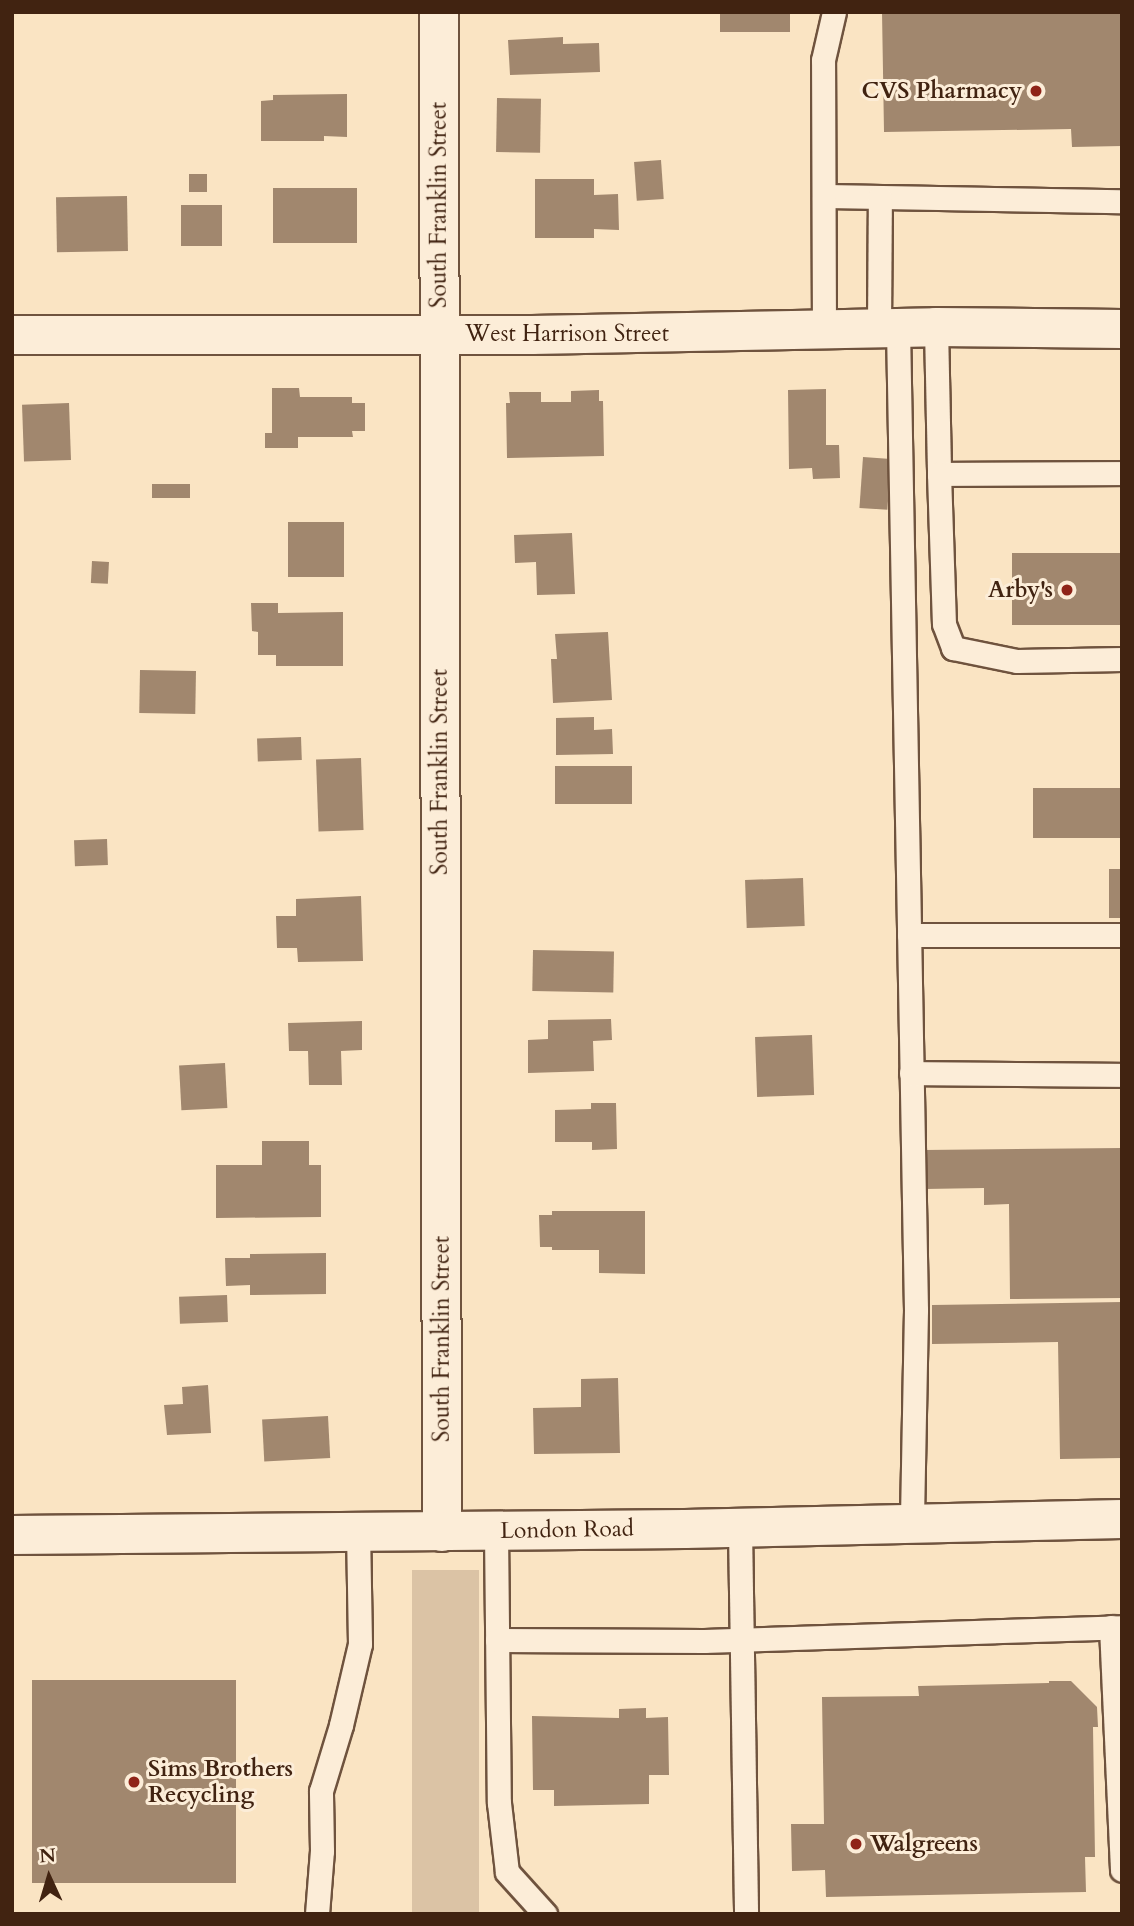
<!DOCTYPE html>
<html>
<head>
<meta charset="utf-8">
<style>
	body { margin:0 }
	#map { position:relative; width:1134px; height:1926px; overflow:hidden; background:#fae4c3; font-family:Cardo,serif }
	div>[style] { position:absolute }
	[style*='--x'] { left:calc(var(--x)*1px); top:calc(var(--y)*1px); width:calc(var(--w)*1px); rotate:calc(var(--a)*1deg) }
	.green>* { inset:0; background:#dbc3a5; transform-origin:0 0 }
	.building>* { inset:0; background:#a1876e; transform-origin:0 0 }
	.roads { filter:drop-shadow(2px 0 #6f533e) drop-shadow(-2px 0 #6f533e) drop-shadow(0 2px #6f533e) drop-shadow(0 -2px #6f533e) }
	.service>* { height:23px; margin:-11.5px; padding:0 11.5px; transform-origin:11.5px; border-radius:11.5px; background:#fcedd8 }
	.minor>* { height:38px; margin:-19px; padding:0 19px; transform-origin:19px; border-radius:19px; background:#fcedd8 }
	.tertiary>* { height:38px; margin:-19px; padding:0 19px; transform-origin:19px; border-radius:19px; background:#fcedd8 }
	.dots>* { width:19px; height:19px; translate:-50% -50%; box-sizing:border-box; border:4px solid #fcedd8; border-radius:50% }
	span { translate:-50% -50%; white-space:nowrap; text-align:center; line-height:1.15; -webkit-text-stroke:6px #fcedd8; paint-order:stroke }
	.poi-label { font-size:23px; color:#412311; font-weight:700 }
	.right { translate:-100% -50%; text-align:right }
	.left { translate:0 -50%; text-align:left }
	.street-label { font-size:23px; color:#412311 }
	.frame { position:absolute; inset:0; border:14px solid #412311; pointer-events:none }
	.north { position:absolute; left:14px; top:1842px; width:70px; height:70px; -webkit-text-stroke:5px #fcedd8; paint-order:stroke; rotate:356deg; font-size:19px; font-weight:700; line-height:28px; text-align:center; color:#412311 }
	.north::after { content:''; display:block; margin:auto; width:24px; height:32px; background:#412311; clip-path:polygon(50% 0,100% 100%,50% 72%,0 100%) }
</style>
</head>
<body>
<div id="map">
	<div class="green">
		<div style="left:479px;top:1570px;width:344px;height:67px;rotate:90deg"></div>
	</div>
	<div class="building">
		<div style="left:720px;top:12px;width:70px;height:20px"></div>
		<div style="clip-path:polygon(882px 12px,1122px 12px,1122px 146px,1072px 147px,1071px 129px,884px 132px)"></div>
		<div style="clip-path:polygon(563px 37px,563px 44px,599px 43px,600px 72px,510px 75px,508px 40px)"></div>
		<div style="clip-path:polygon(347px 94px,347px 137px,324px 136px,324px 141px,261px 141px,261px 101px,273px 100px,273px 95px)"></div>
		<div style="left:497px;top:98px;width:44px;height:54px;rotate:1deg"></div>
		<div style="left:661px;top:160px;width:39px;height:27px;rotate:86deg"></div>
		<div style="left:189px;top:174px;width:18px;height:18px"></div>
		<div style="clip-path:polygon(535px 179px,594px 179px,594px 195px,618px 194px,619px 230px,594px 229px,594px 238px,535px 238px)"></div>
		<div style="left:357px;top:188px;width:55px;height:84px;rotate:90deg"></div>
		<div style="left:127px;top:196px;width:55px;height:71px;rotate:89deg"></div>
		<div style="left:222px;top:205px;width:41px;height:41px;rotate:90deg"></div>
		<div style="clip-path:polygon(272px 388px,299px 388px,300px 397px,352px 397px,352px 403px,365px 403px,365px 431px,352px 431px,353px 437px,298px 437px,298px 448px,265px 448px,265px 433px,272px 433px)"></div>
		<div style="clip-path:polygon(826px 389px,826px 445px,839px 445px,840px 478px,813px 479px,812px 468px,789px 469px,788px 390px)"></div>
		<div style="clip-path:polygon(599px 390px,599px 401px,603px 401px,604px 456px,507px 458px,506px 403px,510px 403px,509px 392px,541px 392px,541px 402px,571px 402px,571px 391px)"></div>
		<div style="left:69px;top:403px;width:57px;height:47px;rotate:88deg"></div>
		<div style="left:863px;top:457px;width:28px;height:51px;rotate:4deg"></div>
		<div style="left:190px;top:484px;width:14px;height:38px;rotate:90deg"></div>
		<div style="left:344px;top:522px;width:55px;height:56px;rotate:90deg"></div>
		<div style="clip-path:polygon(572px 533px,575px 594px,537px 595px,536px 562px,515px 563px,514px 535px)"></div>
		<div style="left:1122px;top:553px;width:72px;height:110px;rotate:90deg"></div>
		<div style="left:92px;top:561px;width:17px;height:22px;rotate:3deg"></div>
		<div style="clip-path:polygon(251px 603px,278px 603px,278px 613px,343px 612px,343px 666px,276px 666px,276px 655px,258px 655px,258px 632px,252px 631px)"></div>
		<div style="clip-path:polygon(608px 632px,612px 700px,553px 703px,551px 659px,557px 659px,555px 634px)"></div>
		<div style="left:140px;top:670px;width:56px;height:43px;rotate:1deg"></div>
		<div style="clip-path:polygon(594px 717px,594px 730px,612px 729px,613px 754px,556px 755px,556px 718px)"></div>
		<div style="left:301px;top:737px;width:23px;height:44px;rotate:88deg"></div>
		<div style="left:361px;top:758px;width:72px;height:45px;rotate:88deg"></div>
		<div style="left:555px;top:766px;width:77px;height:38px"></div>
		<div style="left:1122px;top:788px;width:50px;height:89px;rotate:90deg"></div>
		<div style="left:107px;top:839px;width:26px;height:33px;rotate:88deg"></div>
		<div style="left:1109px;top:869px;width:13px;height:49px"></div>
		<div style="left:803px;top:878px;width:48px;height:58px;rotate:88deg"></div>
		<div style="clip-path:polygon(361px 896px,363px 961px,298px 962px,297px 948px,277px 948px,276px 916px,296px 916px,296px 899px)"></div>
		<div style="left:533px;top:950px;width:81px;height:41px;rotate:1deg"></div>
		<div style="clip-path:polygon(611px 1019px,612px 1040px,593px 1041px,594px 1071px,528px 1073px,528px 1040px,548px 1039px,548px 1020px)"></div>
		<div style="clip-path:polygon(362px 1021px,362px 1050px,341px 1051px,342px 1085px,309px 1085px,308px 1051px,289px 1051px,288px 1023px)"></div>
		<div style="left:812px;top:1035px;width:60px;height:57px;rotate:88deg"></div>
		<div style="left:225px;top:1063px;width:45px;height:46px;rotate:87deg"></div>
		<div style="clip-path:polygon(591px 1103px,616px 1103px,617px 1149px,592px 1150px,592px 1142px,555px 1142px,555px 1110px,591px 1109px)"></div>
		<div style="clip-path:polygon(262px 1141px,309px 1141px,309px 1165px,321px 1165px,321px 1217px,216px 1218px,216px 1165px,262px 1165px)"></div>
		<div style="clip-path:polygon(1122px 1148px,1122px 1298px,1010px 1299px,1009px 1204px,984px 1205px,984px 1188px,925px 1189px,925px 1150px)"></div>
		<div style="clip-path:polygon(552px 1211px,645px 1211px,645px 1274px,599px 1273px,599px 1250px,552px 1250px,552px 1247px,540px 1247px,539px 1215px,552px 1215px)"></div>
		<div style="clip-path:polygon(326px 1253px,326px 1294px,250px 1295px,250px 1285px,226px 1286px,225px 1258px,250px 1258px,250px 1254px)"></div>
		<div style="left:227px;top:1295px;width:27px;height:48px;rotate:88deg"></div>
		<div style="clip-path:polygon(1122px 1302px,1122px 1458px,1060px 1459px,1058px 1342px,932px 1344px,932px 1305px)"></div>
		<div style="clip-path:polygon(618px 1378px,620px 1453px,534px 1454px,533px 1408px,581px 1407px,581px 1379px)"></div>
		<div style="clip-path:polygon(208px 1385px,211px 1433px,167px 1435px,164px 1405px,183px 1404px,182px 1387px)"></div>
		<div style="left:328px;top:1416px;width:42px;height:66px;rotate:87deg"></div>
		<div style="left:32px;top:1680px;width:204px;height:203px"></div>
		<div style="clip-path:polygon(1049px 1681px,1071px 1681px,1097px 1707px,1098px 1727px,1093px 1727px,1095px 1857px,1085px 1857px,1086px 1892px,826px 1897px,825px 1870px,792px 1871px,791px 1824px,824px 1824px,822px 1697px,919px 1696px,918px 1686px,1049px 1683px)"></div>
		<div style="clip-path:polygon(646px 1708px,646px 1718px,668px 1717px,669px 1775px,649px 1775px,649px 1804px,554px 1806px,554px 1790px,533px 1790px,532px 1716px,619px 1718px,619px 1709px)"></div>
	</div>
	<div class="roads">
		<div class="service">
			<div style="--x:824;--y:196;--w:298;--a:1"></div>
			<div style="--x:936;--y:327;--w:147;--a:88.8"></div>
			<div style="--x:939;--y:474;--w:183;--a:-0.3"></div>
			<div style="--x:898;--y:328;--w:982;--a:88.95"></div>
			<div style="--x:916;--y:1310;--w:213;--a:91.1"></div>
			<div style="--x:879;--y:329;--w:132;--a:-89.6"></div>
			<div style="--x:824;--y:331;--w:271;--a:-90.2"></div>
			<div style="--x:823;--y:60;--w:49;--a:-77.1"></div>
			<div style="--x:939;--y:474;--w:150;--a:88.1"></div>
			<div style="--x:944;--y:624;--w:26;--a:69"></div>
			<div style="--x:953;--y:648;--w:65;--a:11.5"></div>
			<div style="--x:1017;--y:661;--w:105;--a:-1.1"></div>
			<div style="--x:909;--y:935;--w:213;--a:0"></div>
			<div style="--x:911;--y:1073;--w:211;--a:0.5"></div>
			<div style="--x:740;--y:1528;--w:386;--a:89.1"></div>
			<div style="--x:496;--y:1531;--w:272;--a:89.4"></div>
			<div style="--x:499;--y:1803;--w:69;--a:83.4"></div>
			<div style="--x:507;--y:1872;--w:57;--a:47.9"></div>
			<div style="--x:1111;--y:1627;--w:243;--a:87.4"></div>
			<div style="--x:497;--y:1640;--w:207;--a:0.3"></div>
			<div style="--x:704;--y:1641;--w:418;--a:-1.9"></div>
			<div style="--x:317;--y:1914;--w:63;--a:-85.5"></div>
			<div style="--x:322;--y:1851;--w:60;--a:-91"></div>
			<div style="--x:321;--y:1791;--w:69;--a:-73.1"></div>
			<div style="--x:341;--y:1725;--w:83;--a:-76.8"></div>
			<div style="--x:360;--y:1644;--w:111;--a:-91"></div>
		</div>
		<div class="minor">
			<div style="--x:439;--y:12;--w:1520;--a:89.89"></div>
			<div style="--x:12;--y:335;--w:520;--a:0"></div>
			<div style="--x:532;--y:335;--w:404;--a:-1.1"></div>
			<div style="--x:936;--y:327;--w:186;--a:0.6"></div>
		</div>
		<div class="tertiary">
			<div style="--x:12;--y:1535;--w:673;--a:-0.51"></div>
			<div style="--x:685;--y:1529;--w:437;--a:-1.3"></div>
		</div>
	</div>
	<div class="dots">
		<div style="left:1036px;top:91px;background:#8f2418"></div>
		<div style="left:1067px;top:590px;background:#8f2418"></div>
		<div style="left:134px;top:1782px;background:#8f2418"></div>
		<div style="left:856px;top:1844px;background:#8f2418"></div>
	</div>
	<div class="poi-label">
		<span class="right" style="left:1022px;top:91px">CVS Pharmacy</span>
		<span class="right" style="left:1053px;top:590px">Arby's</span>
		<span class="left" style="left:148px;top:1782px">Sims Brothers<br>Recycling</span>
		<span class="left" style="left:870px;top:1844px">Walgreens</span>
	</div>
	<div class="street-label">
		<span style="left:439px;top:205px;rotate:-90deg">South Franklin Street</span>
		<span style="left:567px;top:334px">West Harrison Street</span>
		<span style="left:440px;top:772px;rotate:-90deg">South Franklin Street</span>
		<span style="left:442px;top:1339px;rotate:-90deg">South Franklin Street</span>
		<span style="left:567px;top:1530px;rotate:-1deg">London Road</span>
	</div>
	<div class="frame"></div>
	<div class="north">N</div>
</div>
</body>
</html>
